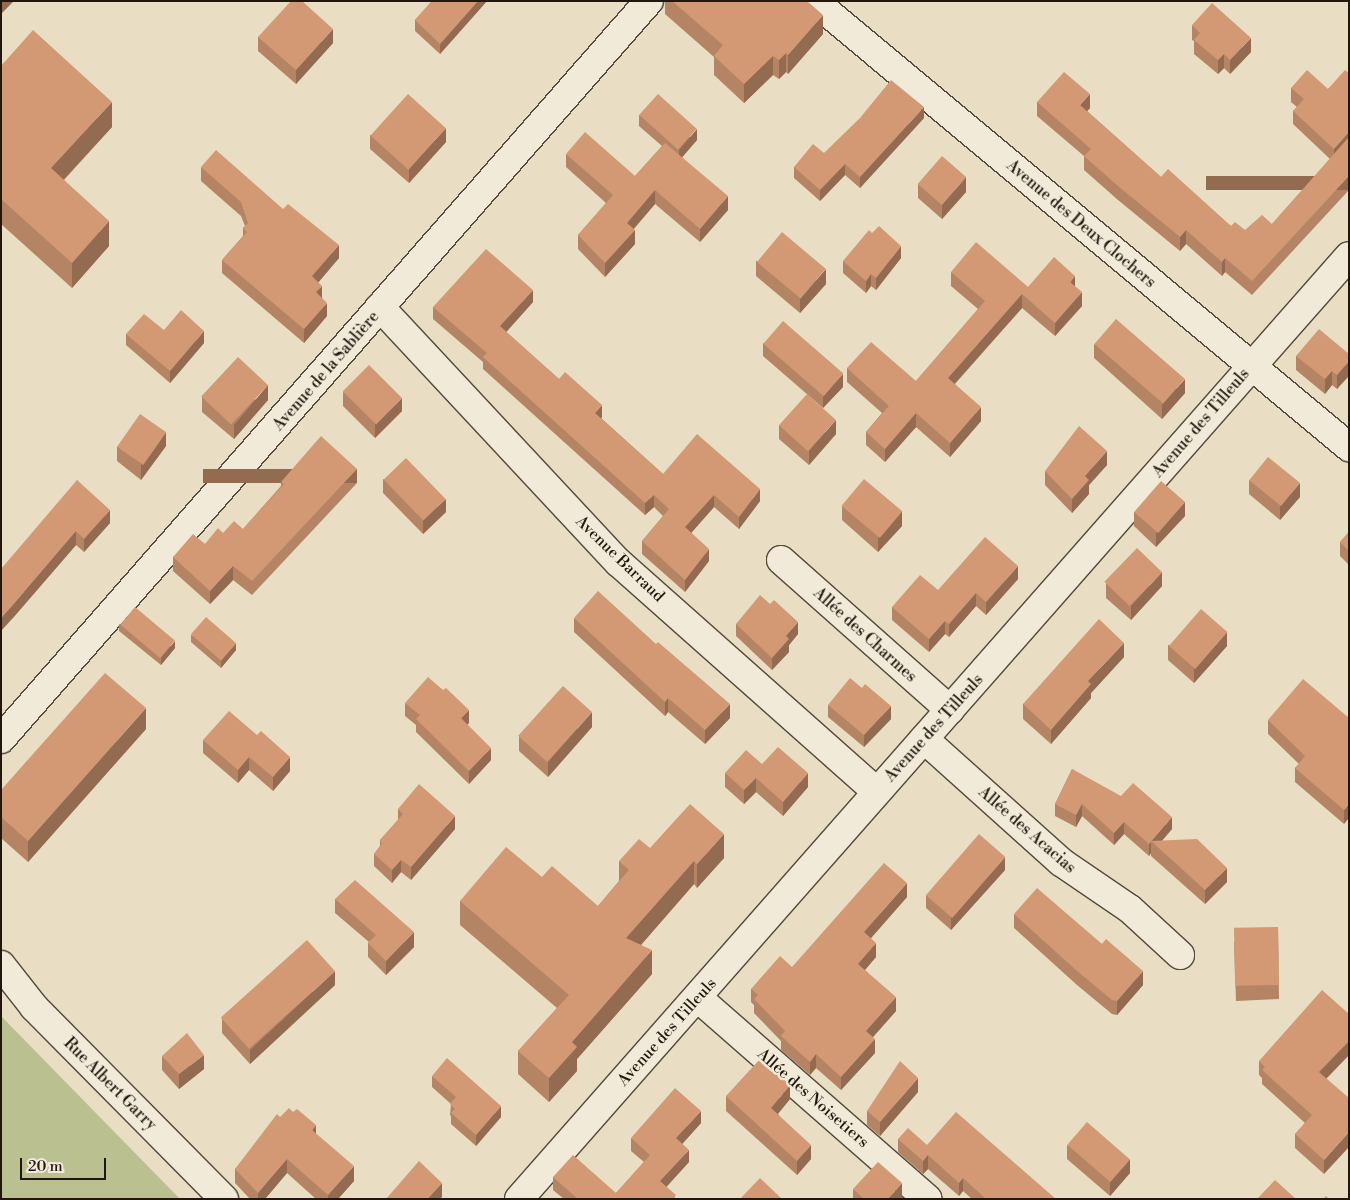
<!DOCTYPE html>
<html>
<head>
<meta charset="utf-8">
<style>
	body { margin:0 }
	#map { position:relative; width:1350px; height:1200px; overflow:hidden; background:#e9dec3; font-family:"Libre Bodoni",serif }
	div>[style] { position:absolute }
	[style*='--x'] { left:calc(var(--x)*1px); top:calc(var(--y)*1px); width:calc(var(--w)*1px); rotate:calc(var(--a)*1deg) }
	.green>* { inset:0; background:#bbc090 }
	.roads { filter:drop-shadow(1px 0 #53493c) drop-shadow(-1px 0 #53493c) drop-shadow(0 1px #53493c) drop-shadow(0 -1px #53493c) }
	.street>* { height:28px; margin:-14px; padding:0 14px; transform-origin:14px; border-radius:14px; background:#f1ead8 }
	.wall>* { inset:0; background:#b58464 }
	.shaded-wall>* { inset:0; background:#936b51; transform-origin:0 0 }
	.building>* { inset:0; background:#d29974; transform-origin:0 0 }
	span { translate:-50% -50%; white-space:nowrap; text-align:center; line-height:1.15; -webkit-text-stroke:5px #f1ead8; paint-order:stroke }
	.street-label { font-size:16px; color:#21170f }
	.frame { position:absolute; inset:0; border:2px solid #21170f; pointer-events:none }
	.scale { position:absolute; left:20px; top:1158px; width:86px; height:22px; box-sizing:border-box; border:2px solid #21170f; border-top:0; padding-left:6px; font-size:15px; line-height:18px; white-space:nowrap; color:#21170f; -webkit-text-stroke:4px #f1ead8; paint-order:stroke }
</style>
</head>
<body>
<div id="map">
	<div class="green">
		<div style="clip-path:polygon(1px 1016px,180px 1199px,1px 1199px)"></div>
	</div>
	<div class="roads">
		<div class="street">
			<div style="--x:814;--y:1;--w:697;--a:39.82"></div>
			<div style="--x:380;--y:307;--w:349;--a:47"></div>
			<div style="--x:618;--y:562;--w:346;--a:41.6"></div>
			<div style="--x:781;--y:560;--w:226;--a:41.6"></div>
			<div style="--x:1;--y:739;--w:982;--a:-48.72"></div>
			<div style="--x:924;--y:739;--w:184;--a:41.9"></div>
			<div style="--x:1061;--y:862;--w:83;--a:34.3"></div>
			<div style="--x:1130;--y:909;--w:68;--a:42.6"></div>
			<div style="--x:1;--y:965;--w:53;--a:51.8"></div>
			<div style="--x:34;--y:1007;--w:270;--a:45.3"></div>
			<div style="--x:698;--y:998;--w:305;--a:41.2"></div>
			<div style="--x:519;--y:1199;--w:1256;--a:-48.65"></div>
		</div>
	</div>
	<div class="wall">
		<div style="clip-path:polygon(432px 1px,487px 1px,440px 54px,415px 31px,415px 20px)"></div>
		<div style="clip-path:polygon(665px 1px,807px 1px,823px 34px,788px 74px,786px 72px,779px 79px,773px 75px,744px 103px,714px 75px,714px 57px,665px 14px)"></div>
		<div style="clip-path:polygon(1192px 25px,1251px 52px,1230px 74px,1224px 68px,1218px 74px,1194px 54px,1194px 41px,1192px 40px)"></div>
		<div style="clip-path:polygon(258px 37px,333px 43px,296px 84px,258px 51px)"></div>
		<div style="clip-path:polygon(1px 66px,112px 127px,64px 180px,109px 246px,72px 288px,1px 224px)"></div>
		<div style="clip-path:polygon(1349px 73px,1349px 190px,1252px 295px,1225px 272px,1222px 276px,1186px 244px,1180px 251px,1118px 200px,1084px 170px,1084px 156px,1037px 116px,1037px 102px,1090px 108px,1087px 111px,1161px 177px,1231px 226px,1245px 230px,1272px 224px,1330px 159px,1293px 124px,1293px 111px,1297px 107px,1291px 102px,1291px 88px,1328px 89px)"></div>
		<div style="clip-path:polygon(639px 115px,697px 140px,682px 157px,728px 210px,700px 242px,655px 204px,634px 229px,635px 244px,605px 277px,578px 249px,578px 235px,606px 203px,566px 167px,566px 154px,635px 176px,662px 146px,639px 126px)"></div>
		<div style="clip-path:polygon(924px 118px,860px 188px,845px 175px,820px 201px,794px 178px,794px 167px,824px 153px)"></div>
		<div style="clip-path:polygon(370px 135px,446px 142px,409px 183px,370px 149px)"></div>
		<div style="clip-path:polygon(201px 167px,339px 258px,318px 282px,327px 316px,304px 343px,222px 273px,222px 260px,243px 236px,243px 228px,245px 226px,241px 216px,201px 181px)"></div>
		<div style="clip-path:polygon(918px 184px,966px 192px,942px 219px,918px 198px)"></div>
		<div style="clip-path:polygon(901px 258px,876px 290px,871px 286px,866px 293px,843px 273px,843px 261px)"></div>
		<div style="clip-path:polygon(756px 261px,826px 284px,800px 313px,756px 276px)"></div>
		<div style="clip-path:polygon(951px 272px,1028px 287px,1075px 287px,1082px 306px,1055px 336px,1022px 308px,955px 384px,981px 421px,950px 457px,916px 427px,885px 462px,866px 445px,866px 432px,882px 413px,847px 382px,847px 368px,916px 381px,978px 309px,951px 286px)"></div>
		<div style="clip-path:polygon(533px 302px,506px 332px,559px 379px,602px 417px,601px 418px,663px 474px,760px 501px,739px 529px,714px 507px,691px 533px,709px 561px,685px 592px,642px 554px,642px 541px,663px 516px,654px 507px,645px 515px,483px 369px,483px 362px,433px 319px,433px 307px)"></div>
		<div style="clip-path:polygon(164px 330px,204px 343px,170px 383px,126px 345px,126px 334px)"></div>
		<div style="clip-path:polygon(763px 343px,843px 387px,823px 408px,763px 356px)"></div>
		<div style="clip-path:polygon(1094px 344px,1185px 393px,1162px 419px,1094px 358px)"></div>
		<div style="clip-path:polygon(1349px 354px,1337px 389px,1332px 385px,1325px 394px,1296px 370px,1296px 356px)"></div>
		<div style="clip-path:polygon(343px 392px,402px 411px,375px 438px,343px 406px)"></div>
		<div style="clip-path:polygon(202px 397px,268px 400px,234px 439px,202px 412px)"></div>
		<div style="clip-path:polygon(779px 425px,836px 434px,809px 465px,779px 439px)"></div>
		<div style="clip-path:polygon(166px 446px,141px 480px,117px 461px,117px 447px)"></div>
		<div style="clip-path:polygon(1107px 465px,1089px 485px,1089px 494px,1072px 513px,1045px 485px,1045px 471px)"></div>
		<div style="clip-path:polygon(383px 479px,446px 512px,423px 534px,383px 493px)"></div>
		<div style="clip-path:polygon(77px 480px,110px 523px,84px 552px,76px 545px,12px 619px)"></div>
		<div style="clip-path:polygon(1249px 480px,1300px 497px,1280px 520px,1249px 494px)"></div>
		<div style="clip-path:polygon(281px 482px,357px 483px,252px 595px,233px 580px,210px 604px,173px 571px,173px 557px,205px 544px,223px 533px,243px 529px,281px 486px)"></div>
		<div style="clip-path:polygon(842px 506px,902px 526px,878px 552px,842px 520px)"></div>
		<div style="clip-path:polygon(1134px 512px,1185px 516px,1156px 547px,1134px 526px)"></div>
		<div style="clip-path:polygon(1349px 532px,1349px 565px,1340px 556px,1340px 542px)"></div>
		<div style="clip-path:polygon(1018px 579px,986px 615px,976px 606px,949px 637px,945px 634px,929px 652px,892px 620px,892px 607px,938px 590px)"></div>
		<div style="clip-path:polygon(1106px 583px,1162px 586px,1131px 620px,1106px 598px)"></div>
		<div style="clip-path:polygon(770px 604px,798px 634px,789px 645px,789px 652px,772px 670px,736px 636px,736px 624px)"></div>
		<div style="clip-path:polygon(574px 618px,730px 718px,705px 744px,668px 712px,665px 716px,574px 632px)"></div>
		<div style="clip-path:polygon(119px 624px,175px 648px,161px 665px,119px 631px)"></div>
		<div style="clip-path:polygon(191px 635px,236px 650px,221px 668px,191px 642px)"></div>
		<div style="clip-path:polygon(1168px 645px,1227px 646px,1194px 683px,1168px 660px)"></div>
		<div style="clip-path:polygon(1124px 657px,1091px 693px,1091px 698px,1051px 744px,1023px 719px,1023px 704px)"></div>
		<div style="clip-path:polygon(405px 703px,469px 723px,467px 724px,491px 760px,469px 784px,416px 732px,416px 725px,405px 716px)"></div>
		<div style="clip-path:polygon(828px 705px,891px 719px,864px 747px,828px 717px)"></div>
		<div style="clip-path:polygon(1349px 718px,1344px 824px,1295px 782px,1295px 768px,1299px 764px,1268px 734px,1268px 720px)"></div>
		<div style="clip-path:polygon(592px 727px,548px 777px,519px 751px,519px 736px)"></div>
		<div style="clip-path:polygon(146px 729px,28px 862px,1px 838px,1px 790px)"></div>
		<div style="clip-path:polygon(203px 740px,290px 771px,273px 791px,249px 770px,238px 783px,203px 753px)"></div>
		<div style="clip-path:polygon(762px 764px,808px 787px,783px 816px,756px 792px,744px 804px,725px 787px,725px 773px)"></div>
		<div style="clip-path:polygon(1072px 769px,1172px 829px,1162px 841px,1227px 882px,1205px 904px,1151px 856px,1151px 853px,1149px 856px,1124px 834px,1114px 845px,1082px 816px,1076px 827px,1055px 816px,1055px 804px)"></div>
		<div style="clip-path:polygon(398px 809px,455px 829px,411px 880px,401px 872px,392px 883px,374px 866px,374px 854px,380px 846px,380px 840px,398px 820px)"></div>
		<div style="clip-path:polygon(650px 848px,724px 858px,697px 888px,694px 884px,641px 945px,652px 974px,577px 1059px,577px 1071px,549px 1102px,518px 1074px,518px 1051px,557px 1008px,460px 925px,460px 901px,542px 877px,598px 906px,619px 881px,619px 861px)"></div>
		<div style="clip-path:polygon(1005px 870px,951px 930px,926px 908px,926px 895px)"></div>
		<div style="clip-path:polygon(907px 897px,871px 938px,876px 957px,865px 970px,896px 1011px,873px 1037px,875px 1053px,841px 1090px,816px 1068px,810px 1075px,781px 1050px,781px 1041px,754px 1013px,754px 1005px,751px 1002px,751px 989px,792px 967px)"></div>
		<div style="clip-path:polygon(335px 899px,414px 947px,386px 975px,368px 957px,368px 943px,369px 942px,335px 913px)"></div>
		<div style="clip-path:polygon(1014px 914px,1102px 944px,1143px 985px,1117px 1015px,1112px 1014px,1077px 985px,1014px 928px)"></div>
		<div style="clip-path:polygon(1278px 927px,1279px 999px,1236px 1001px,1234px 942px)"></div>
		<div style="clip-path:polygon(335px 985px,250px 1064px,222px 1033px,222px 1019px)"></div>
		<div style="clip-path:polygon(1349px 1014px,1349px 1055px,1326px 1079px,1324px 1174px,1295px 1148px,1295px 1134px,1305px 1123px,1262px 1084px,1262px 1078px,1259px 1075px,1259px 1061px)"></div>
		<div style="clip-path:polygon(162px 1056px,204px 1069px,179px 1089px,162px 1070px)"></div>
		<div style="clip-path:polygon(432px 1076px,501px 1117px,476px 1146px,451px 1124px,451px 1116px,450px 1115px,451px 1104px,432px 1087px)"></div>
		<div style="clip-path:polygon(918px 1092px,880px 1136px,867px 1125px,867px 1111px)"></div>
		<div style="clip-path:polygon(726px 1096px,790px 1099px,778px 1114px,811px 1159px,797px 1175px,726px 1111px)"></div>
		<div style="clip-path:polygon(280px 1117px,316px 1134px,354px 1181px,338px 1199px,316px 1199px,287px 1173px,265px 1199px,250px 1199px,235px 1183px,235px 1169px)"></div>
		<div style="clip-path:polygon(701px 1123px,682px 1144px,689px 1162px,666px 1187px,676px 1199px,564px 1199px,553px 1190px,553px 1177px,616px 1193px,644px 1162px,631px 1151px,631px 1138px)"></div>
		<div style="clip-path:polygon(898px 1139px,927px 1145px,1056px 1199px,972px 1199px,963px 1191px,959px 1196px,928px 1169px,923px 1174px,898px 1152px)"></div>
		<div style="clip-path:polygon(1067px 1145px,1130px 1173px,1110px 1196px,1067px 1159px)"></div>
		<div style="clip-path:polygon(853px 1189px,902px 1197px,901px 1199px,853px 1199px)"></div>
	</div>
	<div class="shaded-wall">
		<div style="clip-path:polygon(1px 1px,14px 1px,1px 14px)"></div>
		<div style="clip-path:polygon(478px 1px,487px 1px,440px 54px,440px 44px)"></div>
		<div style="clip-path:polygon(823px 15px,823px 34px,788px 74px,788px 55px)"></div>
		<div style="clip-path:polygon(333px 29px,333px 43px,296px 84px,296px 70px)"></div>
		<div style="clip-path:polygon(1251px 38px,1251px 52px,1230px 74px,1230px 60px)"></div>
		<div style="clip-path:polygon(786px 53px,786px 72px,779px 79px,779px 60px)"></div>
		<div style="clip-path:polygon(1224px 54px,1224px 68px,1218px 74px,1218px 60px)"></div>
		<div style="clip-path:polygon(773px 56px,773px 75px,744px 103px,744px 84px)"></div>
		<div style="clip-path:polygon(1090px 94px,1090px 108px,1080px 119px,1080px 105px)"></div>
		<div style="clip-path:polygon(112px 102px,112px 127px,51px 193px,51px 168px)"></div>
		<div style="clip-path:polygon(924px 107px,924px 118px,860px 188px,860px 177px)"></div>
		<div style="clip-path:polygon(446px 128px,446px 142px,409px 183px,409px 169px)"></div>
		<div style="clip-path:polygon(697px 129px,697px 140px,679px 161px,679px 150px)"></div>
		<div style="clip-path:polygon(1349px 132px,1349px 145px,1334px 163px,1334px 149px)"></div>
		<div style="clip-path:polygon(845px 164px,845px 175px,820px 201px,820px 190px)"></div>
		<div style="left:1349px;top:176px;width:14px;height:143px;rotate:90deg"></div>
		<div style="clip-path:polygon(966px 177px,966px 192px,942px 219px,942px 205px)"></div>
		<div style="clip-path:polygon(655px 190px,655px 204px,627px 236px,627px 223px)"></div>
		<div style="clip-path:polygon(728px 196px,728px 210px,700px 242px,700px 229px)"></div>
		<div style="clip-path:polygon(109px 221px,109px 246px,72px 288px,72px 263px)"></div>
		<div style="clip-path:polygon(635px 230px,635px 244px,605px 277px,605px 263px)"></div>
		<div style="clip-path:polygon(1186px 230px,1186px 244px,1180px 251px,1180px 237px)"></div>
		<div style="clip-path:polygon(339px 245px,339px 258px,312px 290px,312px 276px)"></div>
		<div style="clip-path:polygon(901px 246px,901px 258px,876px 290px,876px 278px)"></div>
		<div style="clip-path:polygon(1225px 258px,1225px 272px,1222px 276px,1222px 262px)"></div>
		<div style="clip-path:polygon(826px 269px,826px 284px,800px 313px,800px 299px)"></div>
		<div style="clip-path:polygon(871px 274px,871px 286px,866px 293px,866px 281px)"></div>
		<div style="clip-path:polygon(1075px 276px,1075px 290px,1070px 282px)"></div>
		<div style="clip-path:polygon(322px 286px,322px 299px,316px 292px)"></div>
		<div style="clip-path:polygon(533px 290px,533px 302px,500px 339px,500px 326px)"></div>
		<div style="clip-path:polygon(1082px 292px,1082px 306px,1055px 336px,1055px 323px)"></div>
		<div style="clip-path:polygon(1022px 294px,1022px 308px,948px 391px,948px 378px)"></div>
		<div style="clip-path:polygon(327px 303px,327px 316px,304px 343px,304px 329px)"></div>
		<div style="clip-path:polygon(204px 331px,204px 343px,170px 383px,170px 371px)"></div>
		<div style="clip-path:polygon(1349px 361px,1349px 376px,1337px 389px,1337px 375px)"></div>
		<div style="clip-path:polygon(1332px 371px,1332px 385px,1325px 394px,1325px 379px)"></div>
		<div style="clip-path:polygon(843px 374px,843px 387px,823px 408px,823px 395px)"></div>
		<div style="clip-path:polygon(1185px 379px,1185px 393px,1162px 419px,1162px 405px)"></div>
		<div style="clip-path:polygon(268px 385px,268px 400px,234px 439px,234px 425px)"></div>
		<div style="clip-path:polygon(402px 398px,402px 411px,375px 438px,375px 424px)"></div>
		<div style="clip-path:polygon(602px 405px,602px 417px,595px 425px,595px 413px)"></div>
		<div style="clip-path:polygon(981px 407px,981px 421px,950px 457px,950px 443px)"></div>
		<div style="clip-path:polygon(916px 413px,916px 427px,885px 462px,885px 449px)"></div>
		<div style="clip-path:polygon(836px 420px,836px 434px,809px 465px,809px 451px)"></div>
		<div style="clip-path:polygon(166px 432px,166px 446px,141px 480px,141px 465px)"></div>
		<div style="clip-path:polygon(1107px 451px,1107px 465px,1089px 485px,1089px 494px,1072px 513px,1072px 499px,1085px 476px)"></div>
		<div style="left:357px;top:469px;width:14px;height:154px;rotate:90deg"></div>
		<div style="clip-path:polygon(1300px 483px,1300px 497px,1280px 520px,1280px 506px)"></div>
		<div style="clip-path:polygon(760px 489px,760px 501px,739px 529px,739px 517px)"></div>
		<div style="clip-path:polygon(654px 495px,654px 507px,645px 515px,645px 503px)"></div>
		<div style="clip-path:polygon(714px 495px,714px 507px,685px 540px,685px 527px)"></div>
		<div style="clip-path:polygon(446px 499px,446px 512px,423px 534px,423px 520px)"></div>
		<div style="clip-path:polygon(1185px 502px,1185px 516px,1156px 547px,1156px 533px)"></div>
		<div style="clip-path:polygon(110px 510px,110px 523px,84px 552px,84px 539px)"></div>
		<div style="clip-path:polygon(902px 511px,902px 526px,878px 552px,878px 538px)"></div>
		<div style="clip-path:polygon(76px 531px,76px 545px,12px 619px,1px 631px,1px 618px)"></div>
		<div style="clip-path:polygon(709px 549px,709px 561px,685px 592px,685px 580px)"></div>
		<div style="clip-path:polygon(233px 566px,233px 580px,210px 604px,210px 591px)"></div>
		<div style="clip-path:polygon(1018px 566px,1018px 579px,986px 615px,986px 602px)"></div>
		<div style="clip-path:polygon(1162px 572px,1162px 586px,1131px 620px,1131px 606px)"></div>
		<div style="clip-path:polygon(976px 593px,976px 606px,949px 637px,949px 624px)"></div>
		<div style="clip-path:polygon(945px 621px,945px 634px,929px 652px,929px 639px)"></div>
		<div style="clip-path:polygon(798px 622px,798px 634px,789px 645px,789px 652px,772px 670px,772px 658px,786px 636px)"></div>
		<div style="clip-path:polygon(1227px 632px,1227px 646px,1194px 683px,1194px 669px)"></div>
		<div style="clip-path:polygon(175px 641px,175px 648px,161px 665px,161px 658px)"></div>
		<div style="clip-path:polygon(236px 643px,236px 650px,221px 668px,221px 661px)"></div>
		<div style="clip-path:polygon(1124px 643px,1124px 657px,1091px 693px,1091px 698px,1051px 744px,1051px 730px,1088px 681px)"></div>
		<div style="clip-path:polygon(668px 698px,668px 712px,665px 716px,665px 702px)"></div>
		<div style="clip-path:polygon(730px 704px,730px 718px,705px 744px,705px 730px)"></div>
		<div style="clip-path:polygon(891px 706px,891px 719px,864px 747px,864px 735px)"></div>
		<div style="clip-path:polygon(146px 708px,146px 729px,28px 862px,28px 841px)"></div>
		<div style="clip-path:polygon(469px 710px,469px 723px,461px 731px,461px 718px)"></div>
		<div style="clip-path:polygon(592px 712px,592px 727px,548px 777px,548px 762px)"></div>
		<div style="clip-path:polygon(491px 748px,491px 760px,469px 784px,469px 771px)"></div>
		<div style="clip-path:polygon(249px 757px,249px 770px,238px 783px,238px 770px)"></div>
		<div style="clip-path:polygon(290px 757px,290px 771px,273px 791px,273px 777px)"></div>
		<div style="clip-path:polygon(808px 773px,808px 787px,783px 816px,783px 802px)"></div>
		<div style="clip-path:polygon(756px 778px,756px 792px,744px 804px,744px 790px)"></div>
		<div style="clip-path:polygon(1082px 804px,1082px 816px,1076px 827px,1076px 815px)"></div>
		<div style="clip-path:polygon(1349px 804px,1349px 818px,1344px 824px,1344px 810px)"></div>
		<div style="clip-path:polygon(455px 816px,455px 829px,411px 880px,411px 867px)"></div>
		<div style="clip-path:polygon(1172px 817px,1172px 829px,1157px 846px,1151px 841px,1151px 853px,1149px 856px,1149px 844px)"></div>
		<div style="clip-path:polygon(1124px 822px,1124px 834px,1114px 845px,1114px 833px)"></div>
		<div style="clip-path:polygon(724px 834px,724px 858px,697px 888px,697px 864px)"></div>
		<div style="clip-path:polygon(1005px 857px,1005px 870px,951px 930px,951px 918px)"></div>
		<div style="clip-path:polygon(401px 860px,401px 872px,392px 883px,392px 870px)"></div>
		<div style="clip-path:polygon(694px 861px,694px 884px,626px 962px,626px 938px)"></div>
		<div style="clip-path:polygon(1227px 868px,1227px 882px,1205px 904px,1205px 890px)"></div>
		<div style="clip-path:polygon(907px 883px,907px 897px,864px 946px,864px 932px)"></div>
		<div style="clip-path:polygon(414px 932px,414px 947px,386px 975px,386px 961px)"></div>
		<div style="clip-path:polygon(876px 943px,876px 957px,858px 978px,858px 964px)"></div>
		<div style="clip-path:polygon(652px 950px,652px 974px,577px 1059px,577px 1071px,549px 1102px,549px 1078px,572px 1042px)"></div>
		<div style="clip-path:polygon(335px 971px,335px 985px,250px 1064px,250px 1050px)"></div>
		<div style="clip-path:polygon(1143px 971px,1143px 985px,1117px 1015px,1117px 1001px)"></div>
		<div style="clip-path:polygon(896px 997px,896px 1011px,866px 1045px,866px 1031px)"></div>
		<div style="clip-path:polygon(875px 1039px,875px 1053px,841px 1090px,841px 1077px)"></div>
		<div style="clip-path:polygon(1349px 1041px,1349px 1055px,1319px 1086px,1319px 1072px)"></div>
		<div style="clip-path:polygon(816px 1054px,816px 1068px,810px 1075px,810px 1062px)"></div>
		<div style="clip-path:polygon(204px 1055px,204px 1069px,179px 1089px,179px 1074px)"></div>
		<div style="clip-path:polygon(918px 1078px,918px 1092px,880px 1136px,880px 1122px)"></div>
		<div style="clip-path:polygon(790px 1085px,790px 1099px,771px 1122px,771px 1108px)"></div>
		<div style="clip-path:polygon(501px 1106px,501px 1117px,476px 1146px,476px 1135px)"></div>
		<div style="clip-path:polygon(701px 1111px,701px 1123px,676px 1151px,676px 1138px)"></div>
		<div style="clip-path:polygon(316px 1125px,316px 1140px,312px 1130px)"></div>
		<div style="clip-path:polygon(1349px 1132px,1349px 1147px,1324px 1174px,1324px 1160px)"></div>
		<div style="clip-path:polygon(811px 1145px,811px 1159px,797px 1175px,797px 1161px)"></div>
		<div style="clip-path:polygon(689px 1150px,689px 1162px,660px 1194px,660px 1181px)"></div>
		<div style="clip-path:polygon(928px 1155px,928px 1169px,923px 1174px,923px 1161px)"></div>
		<div style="clip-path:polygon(287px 1159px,287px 1173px,265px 1199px,258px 1199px,258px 1193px)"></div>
		<div style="clip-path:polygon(1130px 1159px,1130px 1173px,1110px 1196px,1110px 1182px)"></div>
		<div style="clip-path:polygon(354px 1166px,354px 1181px,338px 1199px,328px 1199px,328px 1195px)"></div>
		<div style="clip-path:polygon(963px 1178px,963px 1191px,959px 1196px,959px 1183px)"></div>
		<div style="clip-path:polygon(442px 1183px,442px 1197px,440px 1199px,427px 1199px)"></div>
		<div style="clip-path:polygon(902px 1183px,902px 1197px,901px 1199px,888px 1199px)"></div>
	</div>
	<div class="building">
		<div style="clip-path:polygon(291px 1px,302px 1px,333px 29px,296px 70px,258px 37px)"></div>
		<div style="clip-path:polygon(432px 1px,478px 1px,440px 44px,415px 20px)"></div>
		<div style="clip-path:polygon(672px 1px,807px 1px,823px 15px,788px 55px,786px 53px,779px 60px,773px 56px,744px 84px,714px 56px,723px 45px)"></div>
		<div style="clip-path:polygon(1212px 3px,1251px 38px,1230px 60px,1224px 54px,1218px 60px,1194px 40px,1200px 33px,1192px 25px)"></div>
		<div style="clip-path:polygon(33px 30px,112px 102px,51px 168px,109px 221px,72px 263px,1px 199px,1px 66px)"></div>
		<div style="clip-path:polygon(1307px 70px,1328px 89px,1345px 70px,1349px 73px,1349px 132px,1334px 149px,1293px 111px,1304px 99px,1291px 88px)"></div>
		<div style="clip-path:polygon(1064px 72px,1090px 94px,1080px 105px,1161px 177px,1168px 169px,1231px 226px,1235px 222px,1245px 230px,1262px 215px,1272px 224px,1348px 138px,1349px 139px,1349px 176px,1252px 281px,1225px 258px,1222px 262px,1186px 230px,1180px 237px,1118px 186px,1084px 156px,1091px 149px,1037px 102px)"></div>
		<div style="clip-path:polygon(891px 80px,924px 107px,860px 177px,845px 164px,820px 190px,794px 167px,813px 144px,824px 153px,860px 118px)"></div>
		<div style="left:408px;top:94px;width:51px;height:56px;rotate:42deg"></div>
		<div style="left:658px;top:94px;width:52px;height:28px;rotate:42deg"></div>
		<div style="clip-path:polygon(585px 132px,635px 176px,665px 143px,728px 196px,700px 229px,655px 190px,627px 223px,635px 230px,605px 263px,578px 235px,613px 195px,566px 154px)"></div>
		<div style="clip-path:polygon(216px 150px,283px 209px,288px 204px,339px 245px,312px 276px,322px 286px,316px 292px,327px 303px,304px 329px,222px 260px,247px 232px,243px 228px,248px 223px,241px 202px,201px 167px)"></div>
		<div style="left:942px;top:156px;width:32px;height:37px;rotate:41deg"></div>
		<div style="clip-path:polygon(879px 226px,901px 246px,876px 278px,871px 274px,866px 281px,843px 261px,869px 230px,872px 233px)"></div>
		<div style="left:782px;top:232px;width:57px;height:39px;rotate:40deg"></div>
		<div style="clip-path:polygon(976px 242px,1028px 287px,1054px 257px,1075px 276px,1070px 282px,1082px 292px,1055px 323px,1022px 294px,948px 378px,981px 407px,950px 443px,916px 413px,885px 449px,866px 432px,889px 406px,847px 368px,871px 342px,916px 381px,985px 301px,951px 272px)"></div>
		<div style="clip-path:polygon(486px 249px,533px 290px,500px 326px,559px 379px,565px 372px,602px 405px,595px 413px,663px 474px,697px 434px,760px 489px,739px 517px,714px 495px,685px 527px,709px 549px,685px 580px,642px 541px,669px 509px,654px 495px,645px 503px,483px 357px,487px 353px,433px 307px)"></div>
		<div style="clip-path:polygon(181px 310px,204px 331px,170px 371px,126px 334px,144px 314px,164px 330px)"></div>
		<div style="left:1116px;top:319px;width:91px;height:33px;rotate:41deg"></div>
		<div style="left:783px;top:321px;width:80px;height:30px;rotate:41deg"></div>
		<div style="clip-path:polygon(1319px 329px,1349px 354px,1349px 361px,1337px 375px,1332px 371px,1325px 379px,1296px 356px)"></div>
		<div style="left:238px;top:357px;width:41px;height:54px;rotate:43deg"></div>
		<div style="left:369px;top:365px;width:47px;height:37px;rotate:45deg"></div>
		<div style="left:807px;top:394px;width:39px;height:42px;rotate:42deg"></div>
		<div style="left:140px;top:414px;width:32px;height:40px;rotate:35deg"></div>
		<div style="clip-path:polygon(1079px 426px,1107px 451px,1085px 476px,1089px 480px,1072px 499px,1045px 471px)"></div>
		<div style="clip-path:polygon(321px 436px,357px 469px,252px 581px,233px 566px,210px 591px,173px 557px,193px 534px,205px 544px,218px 528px,223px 533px,234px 521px,243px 529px,284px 484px,281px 482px)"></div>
		<div style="left:1268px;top:457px;width:41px;height:30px;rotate:39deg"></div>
		<div style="left:406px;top:458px;width:57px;height:31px;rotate:46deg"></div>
		<div style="left:864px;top:479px;width:50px;height:35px;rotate:40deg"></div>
		<div style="clip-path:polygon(77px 480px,110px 510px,84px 539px,76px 531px,12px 606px,1px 618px,1px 569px)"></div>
		<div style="left:1161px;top:481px;width:32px;height:41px;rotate:41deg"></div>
		<div style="clip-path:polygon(1349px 532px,1349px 551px,1340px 542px)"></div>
		<div style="clip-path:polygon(985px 537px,1018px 566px,986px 602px,976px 593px,949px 624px,945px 621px,929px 639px,892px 607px,920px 575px,938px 590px)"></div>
		<div style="left:1137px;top:548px;width:35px;height:47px;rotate:44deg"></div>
		<div style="clip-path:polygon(598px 591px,656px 644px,658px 642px,730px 704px,705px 730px,668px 698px,665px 702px,574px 618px)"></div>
		<div style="clip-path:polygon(760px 595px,770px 604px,774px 600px,798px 622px,786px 636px,789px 639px,772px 658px,736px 624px)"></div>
		<div style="left:135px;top:607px;width:52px;height:23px;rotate:40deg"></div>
		<div style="left:1201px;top:609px;width:35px;height:49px;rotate:41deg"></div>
		<div style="left:206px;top:617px;width:40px;height:23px;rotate:41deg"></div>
		<div style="clip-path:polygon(1099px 619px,1124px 643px,1088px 681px,1091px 684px,1051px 730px,1023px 704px)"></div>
		<div style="clip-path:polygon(105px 673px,146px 708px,28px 841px,1px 817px,1px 790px)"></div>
		<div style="clip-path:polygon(428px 677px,443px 690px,446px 688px,469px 710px,461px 718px,491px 748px,469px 771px,416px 719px,420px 715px,405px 703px)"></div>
		<div style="clip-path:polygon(850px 678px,862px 688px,865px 684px,891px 706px,864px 735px,828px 705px)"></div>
		<div style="clip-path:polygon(1303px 679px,1349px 718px,1349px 804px,1344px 810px,1295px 768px,1305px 756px,1268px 720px)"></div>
		<div style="left:563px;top:686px;width:39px;height:67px;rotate:42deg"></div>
		<div style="clip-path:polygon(229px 711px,257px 735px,261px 731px,290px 757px,273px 777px,249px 757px,238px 770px,203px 740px)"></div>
		<div style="clip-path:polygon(778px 747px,808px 773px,783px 802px,756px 778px,744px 790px,725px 773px,746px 750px,762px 764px)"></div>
		<div style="clip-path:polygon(1072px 769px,1121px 796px,1133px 783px,1172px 817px,1149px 844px,1124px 822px,1114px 833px,1082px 804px,1076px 815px,1055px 804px)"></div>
		<div style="clip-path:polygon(419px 784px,455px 816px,411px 867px,401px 860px,392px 870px,374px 854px,382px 844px,380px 840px,403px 814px,398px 809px)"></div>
		<div style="clip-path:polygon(690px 804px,724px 834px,697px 864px,694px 861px,626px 938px,652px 950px,572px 1042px,577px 1047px,549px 1078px,518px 1051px,569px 995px,460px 901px,506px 847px,542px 877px,552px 866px,598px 906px,629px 870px,619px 861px,639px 839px,650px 848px)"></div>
		<div style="left:979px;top:834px;width:35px;height:81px;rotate:41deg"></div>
		<div style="clip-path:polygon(1197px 839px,1227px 868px,1205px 890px,1151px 841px)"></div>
		<div style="clip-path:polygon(884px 863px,907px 883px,864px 932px,876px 943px,858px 964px,896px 997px,866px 1031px,875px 1039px,841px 1077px,816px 1054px,810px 1062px,781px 1036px,785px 1031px,754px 999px,758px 995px,751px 989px,780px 956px,792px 967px)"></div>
		<div style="clip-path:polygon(355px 880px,414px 932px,386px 961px,368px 943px,376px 935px,335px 899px)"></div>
		<div style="clip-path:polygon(1037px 888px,1102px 944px,1106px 939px,1143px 971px,1117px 1001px,1112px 1000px,1077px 971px,1014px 914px)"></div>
		<div style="left:1278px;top:927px;width:58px;height:44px;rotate:89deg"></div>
		<div style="left:307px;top:940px;width:42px;height:116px;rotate:48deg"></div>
		<div style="clip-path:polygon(1322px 990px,1349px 1014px,1349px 1041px,1319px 1072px,1349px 1098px,1349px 1132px,1324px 1160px,1295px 1134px,1312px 1115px,1262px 1070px,1265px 1067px,1259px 1061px)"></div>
		<div style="clip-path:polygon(187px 1033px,204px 1055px,179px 1074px,162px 1056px)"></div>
		<div style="clip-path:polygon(447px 1058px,501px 1106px,476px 1135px,451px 1113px,455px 1109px,450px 1104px,456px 1097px,432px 1076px)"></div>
		<div style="clip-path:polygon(760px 1059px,790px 1085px,771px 1108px,811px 1145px,797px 1161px,726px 1096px)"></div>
		<div style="clip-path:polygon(900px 1061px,918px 1078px,880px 1122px,867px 1111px)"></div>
		<div style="clip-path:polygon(675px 1088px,701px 1111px,676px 1138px,689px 1150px,660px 1181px,676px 1195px,673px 1199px,578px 1199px,553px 1177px,573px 1155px,616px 1193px,650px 1155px,631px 1138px)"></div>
		<div style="clip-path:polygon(289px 1108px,293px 1112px,297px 1109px,316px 1125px,312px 1130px,354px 1166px,328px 1195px,287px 1159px,258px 1193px,235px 1169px,277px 1114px,280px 1117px)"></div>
		<div style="clip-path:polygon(956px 1112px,1056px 1199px,986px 1199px,963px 1178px,959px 1183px,928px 1155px,923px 1161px,898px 1139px,908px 1128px,927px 1145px)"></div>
		<div style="left:1087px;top:1122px;width:57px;height:30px;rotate:41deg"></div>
		<div style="clip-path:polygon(419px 1161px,442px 1183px,427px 1199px,386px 1199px)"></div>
		<div style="clip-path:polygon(878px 1162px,902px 1183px,888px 1199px,864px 1199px,853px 1189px)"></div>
		<div style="clip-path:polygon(760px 1178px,782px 1199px,740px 1199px)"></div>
		<div style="clip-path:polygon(1275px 1180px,1296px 1199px,1257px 1199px)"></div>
		<div style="clip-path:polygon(1326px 1196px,1329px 1199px,1323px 1199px)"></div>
	</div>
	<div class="street-label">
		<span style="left:1081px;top:224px;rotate:40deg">Avenue des Deux Clochers</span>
		<span style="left:326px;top:371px;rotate:-49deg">Avenue de la Sablière</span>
		<span style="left:1201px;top:423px;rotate:-49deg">Avenue des Tilleuls</span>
		<span style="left:620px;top:559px;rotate:44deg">Avenue Barraud</span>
		<span style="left:865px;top:635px;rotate:42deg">Allée des Charmes</span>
		<span style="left:934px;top:728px;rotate:-48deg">Avenue des Tilleuls</span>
		<span style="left:1027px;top:830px;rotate:41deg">Allée des Acacias</span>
		<span style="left:667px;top:1032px;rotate:-48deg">Avenue des Tilleuls</span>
		<span style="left:110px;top:1084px;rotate:45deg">Rue Albert Garry</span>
		<span style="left:813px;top:1098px;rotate:41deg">Allée des Noisetiers</span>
	</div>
	<div class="frame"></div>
	<div class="scale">20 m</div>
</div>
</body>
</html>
